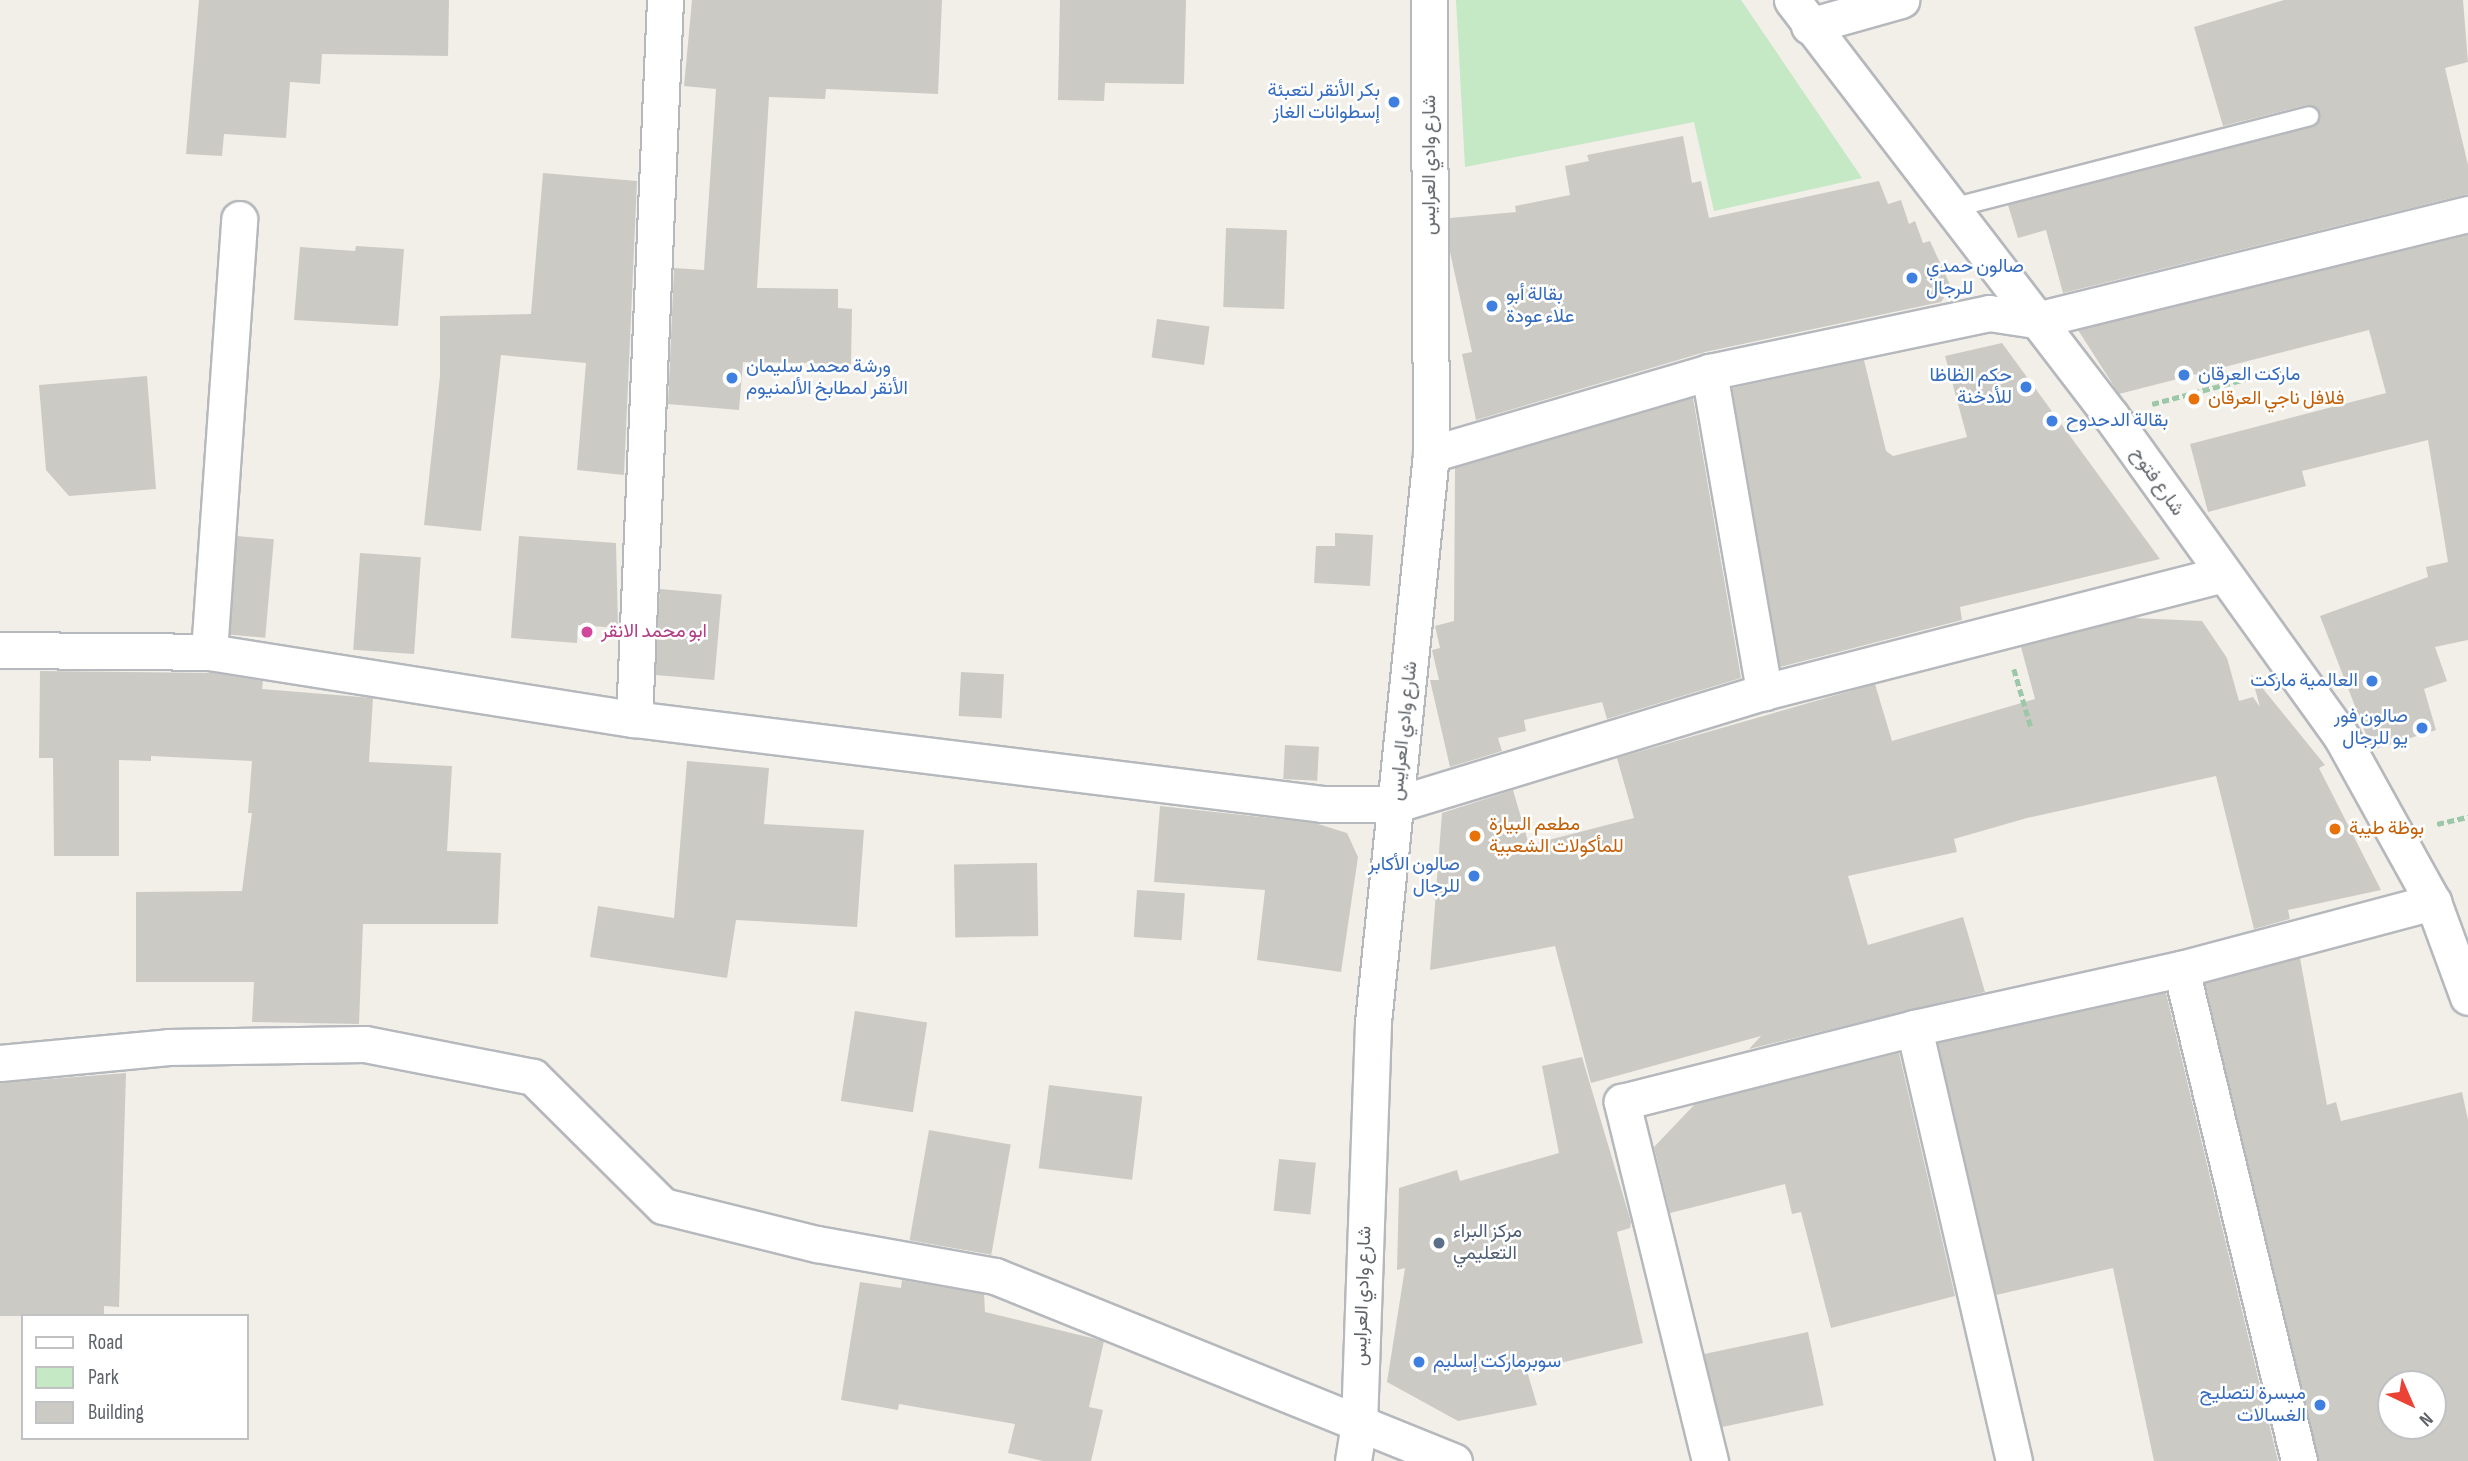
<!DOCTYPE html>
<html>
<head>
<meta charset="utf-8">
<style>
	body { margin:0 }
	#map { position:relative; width:2468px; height:1461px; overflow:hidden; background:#f1efe8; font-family:"Sofia Sans Condensed",Vazirmatn,sans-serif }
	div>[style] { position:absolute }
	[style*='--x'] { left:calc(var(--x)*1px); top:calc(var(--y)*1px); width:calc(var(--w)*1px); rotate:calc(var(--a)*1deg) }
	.green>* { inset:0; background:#c5e8c5 }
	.building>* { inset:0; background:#cccac5; transform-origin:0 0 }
	.path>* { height:4.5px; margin-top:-2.25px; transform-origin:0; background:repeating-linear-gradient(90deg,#9cc7a9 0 7px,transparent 0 10.5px) }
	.roads { filter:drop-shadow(2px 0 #b5b8bc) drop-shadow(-2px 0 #b5b8bc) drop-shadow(0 2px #b5b8bc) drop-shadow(0 -2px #b5b8bc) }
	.service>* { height:18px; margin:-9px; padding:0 9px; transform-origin:9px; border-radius:9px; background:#fff }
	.minor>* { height:35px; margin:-17.5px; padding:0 17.5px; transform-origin:17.5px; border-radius:17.5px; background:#fff }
	.dots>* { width:19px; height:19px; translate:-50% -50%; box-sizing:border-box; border:4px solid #fff; border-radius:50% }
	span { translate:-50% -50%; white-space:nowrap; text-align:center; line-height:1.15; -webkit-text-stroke:5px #fff; paint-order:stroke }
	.shop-label { font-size:19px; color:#366cbe }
	.right { translate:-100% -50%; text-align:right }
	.left { translate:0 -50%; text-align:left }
	.street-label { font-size:19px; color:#5f6368 }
	.food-label { font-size:19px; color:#c56008 }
	.hotel-label { font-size:19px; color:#b23c85 }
	.service-label { font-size:19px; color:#4e5e75 }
	.legend { position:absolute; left:21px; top:1314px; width:228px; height:126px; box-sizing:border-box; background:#fff; border:2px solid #bfc1c3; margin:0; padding:9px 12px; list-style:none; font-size:21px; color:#5f6368 }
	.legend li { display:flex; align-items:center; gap:14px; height:35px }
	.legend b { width:35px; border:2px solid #bfc1c3 }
	.north { position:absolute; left:2377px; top:1370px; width:70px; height:70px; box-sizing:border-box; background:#fff; border:2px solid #bfc1c3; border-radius:50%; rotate:136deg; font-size:19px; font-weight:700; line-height:28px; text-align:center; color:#5f6368 }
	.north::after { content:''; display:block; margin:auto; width:24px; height:32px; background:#ea4335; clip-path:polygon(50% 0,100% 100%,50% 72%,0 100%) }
</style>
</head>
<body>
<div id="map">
	<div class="green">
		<div style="clip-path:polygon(1456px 0,1741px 0,1862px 178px,1714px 211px,1694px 122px,1465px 167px)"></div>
	</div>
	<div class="building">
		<div style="clip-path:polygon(199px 0,449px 0,448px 56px,322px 54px,320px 84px,290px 82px,286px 138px,224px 134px,222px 156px,186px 154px)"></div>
		<div style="clip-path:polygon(692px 0,942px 0,938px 94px,826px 89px,825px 99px,769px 97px,757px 288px,838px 289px,838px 308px,852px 309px,851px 364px,743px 362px,739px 410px,668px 404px,674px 268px,704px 270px,716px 89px,684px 86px)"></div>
		<div style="clip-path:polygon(1060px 0,1186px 0,1184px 84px,1105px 83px,1104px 101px,1058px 100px)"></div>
		<div style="clip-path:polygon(2284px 0,2463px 0,2468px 62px,2445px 68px,2468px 165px,2468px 194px,2063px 293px,2046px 230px,2018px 238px,2008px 205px,2317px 124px,2320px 113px,2307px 105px,2223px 126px,2194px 27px)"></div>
		<div style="clip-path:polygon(1683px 136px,1692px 183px,1701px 181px,1709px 218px,1879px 181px,1888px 204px,1901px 200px,1909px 224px,1915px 221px,1923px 243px,1930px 241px,1951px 287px,1941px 302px,1705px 352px,1476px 420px,1462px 354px,1472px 352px,1450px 252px,1450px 218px,1516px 212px,1515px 206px,1570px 195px,1565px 166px,1589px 161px,1587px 155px)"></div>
		<div style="clip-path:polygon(543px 173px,637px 181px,624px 475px,577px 470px,586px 363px,501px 355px,481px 531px,424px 525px,440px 376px,440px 316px,531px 314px)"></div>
		<div style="left:1226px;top:228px;width:61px;height:79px;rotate:2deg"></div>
		<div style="clip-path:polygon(2468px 235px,2468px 640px,2435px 647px,2447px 681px,2424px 689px,2436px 730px,2372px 750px,2320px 616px,2428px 577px,2426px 567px,2448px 562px,2428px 440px,2302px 471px,2306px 486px,2208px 512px,2190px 444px,2386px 393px,2369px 330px,2119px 394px,2078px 330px)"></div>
		<div style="clip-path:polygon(356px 246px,404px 249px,398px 326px,294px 320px,300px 247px,355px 251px)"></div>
		<div style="left:1157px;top:319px;width:53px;height:39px;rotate:8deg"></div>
		<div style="clip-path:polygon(2002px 343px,2160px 559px,1960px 607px,1962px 620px,1780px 667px,1732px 388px,1864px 360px,1886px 451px,1893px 456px,1967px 437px,1945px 356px)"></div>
		<div style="clip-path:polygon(147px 376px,156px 489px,69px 496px,46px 470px,39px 385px)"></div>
		<div style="clip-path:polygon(1693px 398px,1741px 678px,1607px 719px,1602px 702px,1524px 720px,1526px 731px,1498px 738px,1502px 751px,1450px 767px,1430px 680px,1439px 680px,1432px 650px,1440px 648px,1435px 626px,1454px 621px,1455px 468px)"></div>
		<div style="clip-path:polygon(1335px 533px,1373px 535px,1370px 586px,1314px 583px,1316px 546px,1335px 546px)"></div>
		<div style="left:237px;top:536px;width:37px;height:99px;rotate:5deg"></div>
		<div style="clip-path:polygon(519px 536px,616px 543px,618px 628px,578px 625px,577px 643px,511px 638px)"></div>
		<div style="left:360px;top:553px;width:61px;height:97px;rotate:4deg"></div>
		<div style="left:660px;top:589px;width:62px;height:86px;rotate:5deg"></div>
		<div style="clip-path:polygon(2133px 618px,2202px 621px,2227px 658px,2239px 701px,2253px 697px,2260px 707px,2251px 674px,2325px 765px,2319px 768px,2381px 890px,2288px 910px,2290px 919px,2254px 929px,2216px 776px,2027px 818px,1954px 839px,1957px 852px,1848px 876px,1868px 945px,1963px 917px,1985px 992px,1749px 1049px,1761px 1036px,1591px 1083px,1555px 946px,1430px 970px,1442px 813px,1513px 790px,1529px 845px,1634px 818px,1617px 758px,1875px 684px,1892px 741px,2035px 699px,2021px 647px)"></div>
		<div style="clip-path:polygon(40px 671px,214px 673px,263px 681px,262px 689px,373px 698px,369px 762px,452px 766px,447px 851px,501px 853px,498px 924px,363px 924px,359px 1024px,252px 1022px,254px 982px,136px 982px,136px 892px,242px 891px,252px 813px,248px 813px,252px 761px,151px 756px,151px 761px,119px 760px,119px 856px,54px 856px,53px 758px,39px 758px)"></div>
		<div style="left:961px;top:672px;width:43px;height:44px;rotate:3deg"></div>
		<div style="left:1285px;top:745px;width:34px;height:34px;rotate:3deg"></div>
		<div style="clip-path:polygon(687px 761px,769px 768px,764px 824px,864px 830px,857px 927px,736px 920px,727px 978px,590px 957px,598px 906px,674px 918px)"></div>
		<div style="clip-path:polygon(1160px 806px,1315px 823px,1347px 833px,1358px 857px,1341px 972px,1257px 960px,1265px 890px,1154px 882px)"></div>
		<div style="left:1037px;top:863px;width:73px;height:83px;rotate:89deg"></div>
		<div style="left:1137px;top:890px;width:48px;height:47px;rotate:4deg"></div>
		<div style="clip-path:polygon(evenodd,2300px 958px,2327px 1105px,2336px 1102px,2341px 1121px,2462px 1092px,2468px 1120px,2468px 1461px,2319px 1461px,2205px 983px,2300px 958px,2391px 1384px,2433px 1384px,2433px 1426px,2391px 1426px,2391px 1384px)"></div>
		<div style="clip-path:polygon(2166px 993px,2278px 1461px,2154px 1461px,2113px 1268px,1996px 1295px,1938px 1043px)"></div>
		<div style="left:855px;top:1011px;width:73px;height:91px;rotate:9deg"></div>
		<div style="clip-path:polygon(1899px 1053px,1955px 1296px,1831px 1328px,1801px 1212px,1792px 1214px,1785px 1184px,1670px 1213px,1654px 1147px,1695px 1104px)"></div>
		<div style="clip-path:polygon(1582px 1057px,1631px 1222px,1630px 1228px,1617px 1232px,1643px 1343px,1527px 1371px,1537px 1405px,1458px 1421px,1387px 1382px,1405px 1268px,1397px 1270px,1399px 1188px,1457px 1170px,1460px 1181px,1559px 1153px,1542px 1066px)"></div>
		<div style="clip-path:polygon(126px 1073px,119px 1307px,104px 1306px,104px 1316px,0 1316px,0 1083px)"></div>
		<div style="left:1049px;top:1085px;width:94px;height:84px;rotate:7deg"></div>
		<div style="left:929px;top:1130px;width:83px;height:112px;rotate:10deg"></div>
		<div style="left:1279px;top:1159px;width:37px;height:52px;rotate:6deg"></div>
		<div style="clip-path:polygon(902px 1280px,984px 1294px,985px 1312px,1104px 1341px,1089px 1407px,1103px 1410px,1091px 1461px,1043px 1461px,1008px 1453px,1015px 1424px,899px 1404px,898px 1410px,841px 1400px,860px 1282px,901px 1288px)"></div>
		<div style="left:1808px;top:1332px;width:75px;height:106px;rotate:78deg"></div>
	</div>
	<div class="path">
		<div style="--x:2152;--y:404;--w:136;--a:-15"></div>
		<div style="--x:2014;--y:669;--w:60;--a:73.7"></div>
		<div style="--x:2437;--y:824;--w:32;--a:-13"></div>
	</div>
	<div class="roads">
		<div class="service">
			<div style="--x:1948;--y:209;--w:373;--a:-14.4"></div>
		</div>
		<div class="minor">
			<div style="--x:1792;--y:0;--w:524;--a:52.52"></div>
			<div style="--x:2111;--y:416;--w:394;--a:54.3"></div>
			<div style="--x:2341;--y:736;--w:190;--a:61"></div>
			<div style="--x:2433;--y:902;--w:101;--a:69.8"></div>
			<div style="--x:1809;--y:26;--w:96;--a:-15.8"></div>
			<div style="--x:1709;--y:372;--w:325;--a:80.2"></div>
			<div style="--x:1431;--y:454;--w:290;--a:-16.4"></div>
			<div style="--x:1709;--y:372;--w:286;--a:-11.9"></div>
			<div style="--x:1989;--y:313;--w:48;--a:8.5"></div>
			<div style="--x:2036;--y:320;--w:445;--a:-13.8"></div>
			<div style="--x:0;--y:650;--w:209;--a:0.5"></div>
			<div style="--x:209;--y:652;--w:430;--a:9"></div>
			<div style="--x:634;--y:719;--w:693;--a:7.04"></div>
			<div style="--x:1322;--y:804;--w:75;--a:0"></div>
			<div style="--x:1397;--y:804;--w:384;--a:-17"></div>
			<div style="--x:1764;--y:692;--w:474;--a:-14.4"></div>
			<div style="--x:209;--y:652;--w:434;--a:-86"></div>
			<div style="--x:634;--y:719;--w:720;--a:-87.53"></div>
			<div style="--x:2181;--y:969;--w:506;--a:76.51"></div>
			<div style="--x:1914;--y:1028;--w:444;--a:77"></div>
			<div style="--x:0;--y:1063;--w:169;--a:-5.4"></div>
			<div style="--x:168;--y:1047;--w:197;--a:-0.9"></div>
			<div style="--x:365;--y:1044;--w:171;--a:11.1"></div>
			<div style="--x:533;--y:1077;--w:183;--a:44.8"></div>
			<div style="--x:663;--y:1206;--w:159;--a:13.9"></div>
			<div style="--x:817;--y:1244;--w:181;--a:10.2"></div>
			<div style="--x:995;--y:1276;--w:495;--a:22"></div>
			<div style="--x:1353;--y:1461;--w:37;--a:-81"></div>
			<div style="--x:1359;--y:1424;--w:402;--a:-88"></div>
			<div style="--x:1373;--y:1022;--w:571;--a:-84.17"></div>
			<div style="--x:1431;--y:454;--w:454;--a:-90.3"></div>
			<div style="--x:1710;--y:1461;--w:370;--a:-103.8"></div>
			<div style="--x:1622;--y:1102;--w:301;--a:-14.2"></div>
			<div style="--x:1914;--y:1028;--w:273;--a:-12.5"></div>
			<div style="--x:2181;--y:969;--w:261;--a:-14.9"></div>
		</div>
	</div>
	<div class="dots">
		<div style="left:1394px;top:102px;background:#3f7fe0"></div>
		<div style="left:1912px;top:278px;background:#3f7fe0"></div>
		<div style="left:1492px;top:306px;background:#3f7fe0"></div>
		<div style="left:2184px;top:375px;background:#3f7fe0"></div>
		<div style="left:732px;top:378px;background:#3f7fe0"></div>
		<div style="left:2026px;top:387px;background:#3f7fe0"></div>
		<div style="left:2194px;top:399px;background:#e8710a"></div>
		<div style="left:2052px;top:421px;background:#3f7fe0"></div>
		<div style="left:587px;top:632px;background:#d1479c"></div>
		<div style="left:2372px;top:681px;background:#3f7fe0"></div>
		<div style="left:2422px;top:728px;background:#3f7fe0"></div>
		<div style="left:2335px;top:829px;background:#e8710a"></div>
		<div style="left:1475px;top:836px;background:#e8710a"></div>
		<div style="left:1474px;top:876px;background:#3f7fe0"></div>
		<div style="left:1439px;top:1243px;background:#5c6f8a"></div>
		<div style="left:1419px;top:1362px;background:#3f7fe0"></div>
		<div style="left:2320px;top:1405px;background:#3f7fe0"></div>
	</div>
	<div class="shop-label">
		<span class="right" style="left:1380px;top:102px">بكر الأنقر لتعبئة<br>إسطوانات الغاز</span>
		<span class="left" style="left:1926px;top:278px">صالون حمدي<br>للرجال</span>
		<span class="left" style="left:1506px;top:306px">بقالة أبو<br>علاء عودة</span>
		<span class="left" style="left:746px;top:378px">ورشة محمد سليمان<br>الأنقر لمطابخ الألمنيوم</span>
		<span class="left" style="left:2198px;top:375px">ماركت العرقان</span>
		<span class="right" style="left:2012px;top:387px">حكم الظاظا<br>للأدخنة</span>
		<span class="left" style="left:2066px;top:421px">بقالة الدحدوح</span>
		<span class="right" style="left:2358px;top:681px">العالمية ماركت</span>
		<span class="right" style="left:2408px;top:728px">صالون فور<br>يو للرجال</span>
		<span class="right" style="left:1460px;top:876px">صالون الأكابر<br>للرجال</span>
		<span class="left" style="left:1433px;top:1362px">سوبرماركت إسليم</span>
		<span class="right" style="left:2306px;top:1405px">ميسرة لتصليح<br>الغسالات</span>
	</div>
	<div class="street-label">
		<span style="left:1430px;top:165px;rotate:-90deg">شارع وادي العرايس</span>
		<span style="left:2157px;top:482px;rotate:55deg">شارع فتوح</span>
		<span style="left:1404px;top:731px;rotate:-84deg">شارع وادي العرايس</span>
		<span style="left:1363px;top:1296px;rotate:-88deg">شارع وادي العرايس</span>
	</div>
	<div class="food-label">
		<span class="left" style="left:2208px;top:399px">فلافل ناجي العرقان</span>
		<span class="left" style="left:1489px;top:836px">مطعم البيارة<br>للمأكولات الشعبية</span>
		<span class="left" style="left:2349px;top:829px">بوظة طيبة</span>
	</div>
	<div class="hotel-label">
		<span class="left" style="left:601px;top:632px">ابو محمد الانقر</span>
	</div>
	<div class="service-label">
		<span class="left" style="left:1453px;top:1243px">مركز البراء<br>التعليمي</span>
	</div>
	<ul class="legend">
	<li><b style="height:9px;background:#fff"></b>Road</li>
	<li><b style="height:19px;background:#c5e8c5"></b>Park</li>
	<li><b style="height:19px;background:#cccac5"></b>Building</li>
	</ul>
	<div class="north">N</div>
</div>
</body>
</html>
